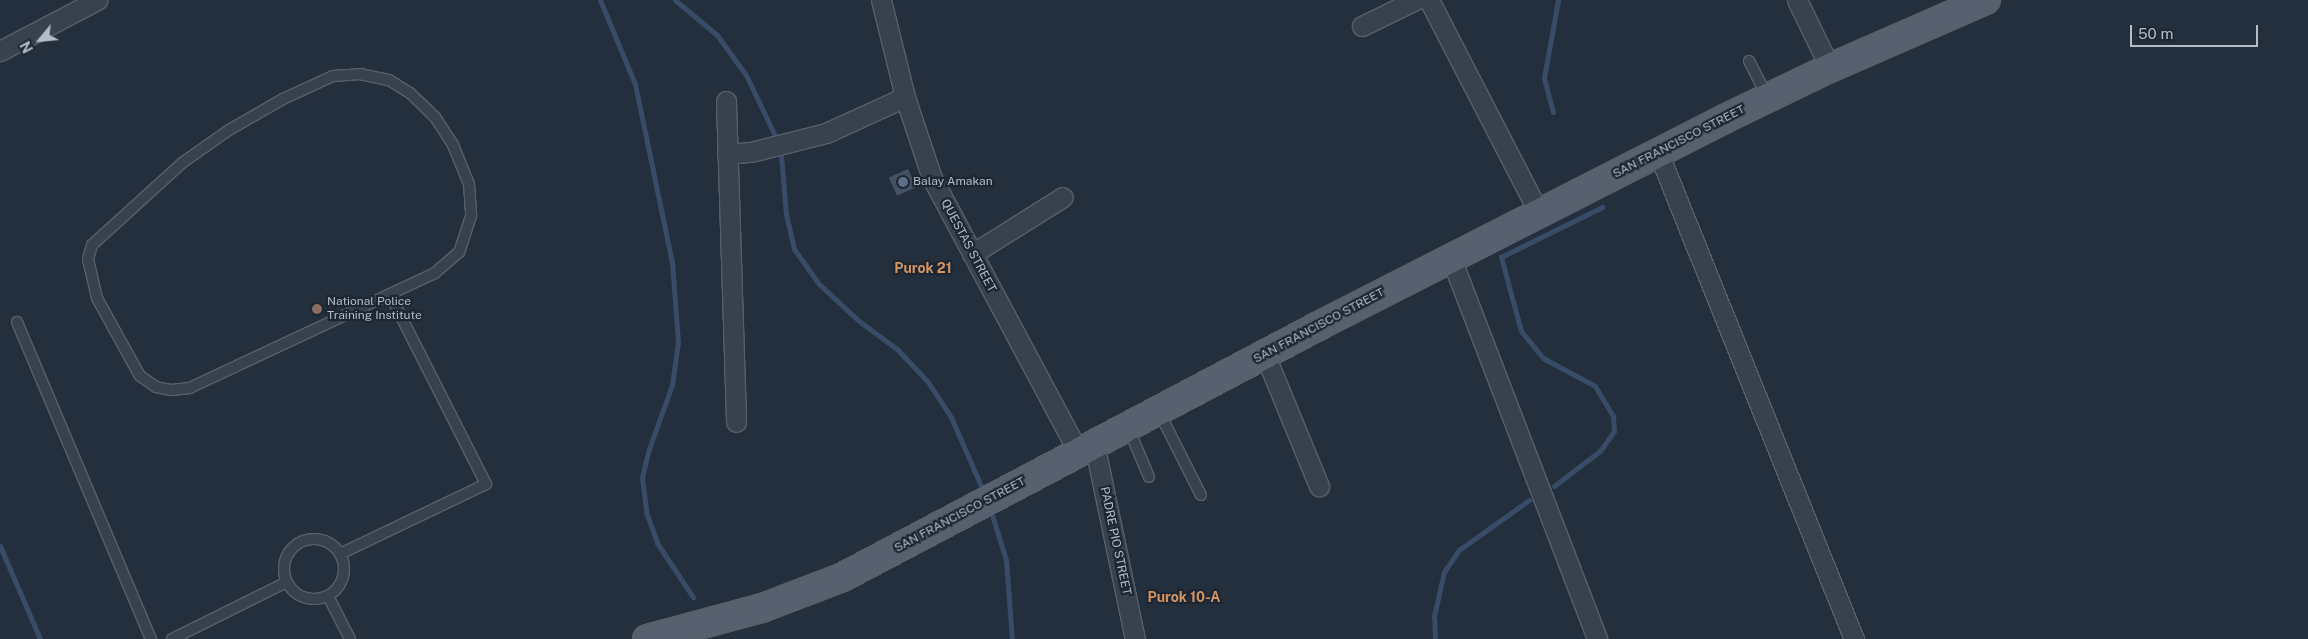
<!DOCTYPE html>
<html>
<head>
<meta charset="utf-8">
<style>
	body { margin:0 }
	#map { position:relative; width:2308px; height:639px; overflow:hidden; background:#242f3e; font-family:"Public Sans",sans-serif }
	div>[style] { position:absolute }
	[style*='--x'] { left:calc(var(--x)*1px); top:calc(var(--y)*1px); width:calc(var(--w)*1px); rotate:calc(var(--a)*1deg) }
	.stream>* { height:5px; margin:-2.5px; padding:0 2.5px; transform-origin:2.5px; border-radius:2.5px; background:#394c67 }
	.building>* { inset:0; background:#455162; transform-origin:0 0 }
	.roads { filter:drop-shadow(1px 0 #565f6c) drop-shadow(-1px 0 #565f6c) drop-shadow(0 1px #565f6c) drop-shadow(0 -1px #565f6c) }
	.lane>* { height:10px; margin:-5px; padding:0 5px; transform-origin:5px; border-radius:5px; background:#38414e }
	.lane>.ring { margin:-5px; padding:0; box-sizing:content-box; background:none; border:10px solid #38414e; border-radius:50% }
	.street>* { height:19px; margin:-9.5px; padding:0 9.5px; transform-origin:9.5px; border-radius:9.5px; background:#38414e }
	.primary>* { height:28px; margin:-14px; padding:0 14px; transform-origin:14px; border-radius:14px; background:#56606e }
	.dots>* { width:14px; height:14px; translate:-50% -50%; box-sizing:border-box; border:2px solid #1d2633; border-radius:50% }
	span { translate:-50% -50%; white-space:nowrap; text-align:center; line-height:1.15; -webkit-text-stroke:4.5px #1d2633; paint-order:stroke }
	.street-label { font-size:12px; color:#b4bcc9 }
	.poi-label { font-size:12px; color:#b4bcc9 }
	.left { translate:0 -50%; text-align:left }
	.neighbourhood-label { font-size:14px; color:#d59563; font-weight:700 }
	.north { position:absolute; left:15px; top:15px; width:50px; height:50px; -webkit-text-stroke:4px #1d2633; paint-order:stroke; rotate:242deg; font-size:14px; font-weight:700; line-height:20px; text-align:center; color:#b4bcc9 }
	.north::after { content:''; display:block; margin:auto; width:18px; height:22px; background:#b4bcc9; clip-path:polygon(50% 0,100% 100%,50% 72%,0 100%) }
	.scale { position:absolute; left:2130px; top:25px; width:128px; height:22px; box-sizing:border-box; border:2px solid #b4bcc9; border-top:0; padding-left:6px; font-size:15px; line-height:18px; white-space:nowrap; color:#b4bcc9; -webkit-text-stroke:4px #1d2633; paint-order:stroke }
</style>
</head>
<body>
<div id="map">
	<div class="stream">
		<div style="--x:600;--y:0;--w:91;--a:67.4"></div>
		<div style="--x:635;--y:84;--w:182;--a:78.3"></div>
		<div style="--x:672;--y:262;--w:80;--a:85.7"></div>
		<div style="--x:678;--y:342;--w:43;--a:97.9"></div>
		<div style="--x:672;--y:385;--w:68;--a:109.8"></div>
		<div style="--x:649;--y:449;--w:29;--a:104"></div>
		<div style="--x:642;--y:477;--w:35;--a:83"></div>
		<div style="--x:646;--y:512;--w:33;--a:70"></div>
		<div style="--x:657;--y:543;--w:65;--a:56.3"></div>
		<div style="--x:675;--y:0;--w:55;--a:39.8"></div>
		<div style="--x:717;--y:35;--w:49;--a:54.1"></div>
		<div style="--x:746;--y:75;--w:72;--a:64.5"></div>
		<div style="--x:1553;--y:112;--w:35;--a:-105"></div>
		<div style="--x:1544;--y:78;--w:79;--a:-79.8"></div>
		<div style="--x:781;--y:155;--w:59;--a:85.2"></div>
		<div style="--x:786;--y:214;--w:36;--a:77"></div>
		<div style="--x:794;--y:249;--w:43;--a:54.5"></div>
		<div style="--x:819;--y:284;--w:54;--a:42.8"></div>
		<div style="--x:859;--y:321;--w:47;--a:36.4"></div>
		<div style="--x:897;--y:349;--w:45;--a:46.8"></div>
		<div style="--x:928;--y:382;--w:42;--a:56.7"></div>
		<div style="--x:951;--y:417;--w:75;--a:66.5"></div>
		<div style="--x:1554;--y:486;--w:58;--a:-37.3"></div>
		<div style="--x:1600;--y:451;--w:24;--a:-55"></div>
		<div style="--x:1614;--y:431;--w:15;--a:-94"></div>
		<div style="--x:1613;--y:416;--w:35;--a:-121"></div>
		<div style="--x:1595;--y:386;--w:59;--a:-151.7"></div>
		<div style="--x:1543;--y:358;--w:35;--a:-129"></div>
		<div style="--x:1521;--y:331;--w:77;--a:-105.1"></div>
		<div style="--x:1501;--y:257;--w:113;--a:-26.3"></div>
		<div style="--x:992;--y:515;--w:47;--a:72.7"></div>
		<div style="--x:1006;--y:560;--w:79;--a:85.7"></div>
		<div style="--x:0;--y:546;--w:101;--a:66.7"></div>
		<div style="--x:1435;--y:639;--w:23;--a:-92"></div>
		<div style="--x:1434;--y:616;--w:45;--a:-77.2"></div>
		<div style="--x:1444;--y:572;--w:27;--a:-56"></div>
		<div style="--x:1459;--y:550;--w:86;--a:-35.5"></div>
	</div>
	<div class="building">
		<div style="left:908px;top:169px;width:20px;height:21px;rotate:66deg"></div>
	</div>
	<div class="roads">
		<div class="lane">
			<div style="--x:1749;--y:61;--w:42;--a:62.8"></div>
			<div style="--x:360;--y:74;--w:30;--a:12"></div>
			<div style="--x:389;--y:80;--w:25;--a:32"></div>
			<div style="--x:410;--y:93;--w:35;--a:44"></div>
			<div style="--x:435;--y:117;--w:33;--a:57"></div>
			<div style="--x:453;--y:145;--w:42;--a:67.7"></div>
			<div style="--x:469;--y:184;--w:32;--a:86"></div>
			<div style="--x:471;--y:216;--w:38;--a:108"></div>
			<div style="--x:459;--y:252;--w:32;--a:139"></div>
			<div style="--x:435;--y:273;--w:271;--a:154.9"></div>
			<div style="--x:190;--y:388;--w:19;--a:174"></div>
			<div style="--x:171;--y:390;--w:15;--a:-169"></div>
			<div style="--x:156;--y:387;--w:19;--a:-145"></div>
			<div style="--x:140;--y:376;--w:89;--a:-118.9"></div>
			<div style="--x:97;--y:298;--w:40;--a:-103"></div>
			<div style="--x:88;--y:259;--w:15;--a:-74"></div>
			<div style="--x:92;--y:245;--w:122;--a:-42.3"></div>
			<div style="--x:182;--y:163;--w:57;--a:-35.1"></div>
			<div style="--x:229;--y:130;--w:62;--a:-29.9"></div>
			<div style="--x:283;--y:99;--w:55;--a:-24.7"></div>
			<div style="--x:333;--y:76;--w:27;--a:-4"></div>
			<div style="--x:17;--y:322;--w:344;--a:67.1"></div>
			<div style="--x:1159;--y:412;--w:93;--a:63.2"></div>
			<div style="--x:1128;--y:427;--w:54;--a:67.2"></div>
			<div class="ring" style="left:284px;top:539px;width:50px;height:50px"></div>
			<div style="--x:340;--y:554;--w:162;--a:-25.6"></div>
			<div style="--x:486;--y:484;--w:212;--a:-116.9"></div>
			<div style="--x:328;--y:596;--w:48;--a:62.9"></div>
			<div style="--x:172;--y:639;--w:128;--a:-26.4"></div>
		</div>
		<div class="street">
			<div style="--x:881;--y:0;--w:100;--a:76.1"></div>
			<div style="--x:905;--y:97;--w:85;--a:71.6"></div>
			<div style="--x:932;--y:178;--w:310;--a:61.9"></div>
			<div style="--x:1429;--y:0;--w:240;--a:62.7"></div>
			<div style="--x:1797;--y:0;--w:76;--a:64.1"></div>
			<div style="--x:1362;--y:26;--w:59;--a:-26.1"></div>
			<div style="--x:0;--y:51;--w:110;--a:-27.7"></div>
			<div style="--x:726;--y:101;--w:321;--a:88.2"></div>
			<div style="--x:1658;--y:152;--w:525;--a:68.08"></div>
			<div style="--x:727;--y:154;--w:24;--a:-5"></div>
			<div style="--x:751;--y:152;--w:77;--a:-14.2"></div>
			<div style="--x:826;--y:133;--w:87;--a:-24.5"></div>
			<div style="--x:972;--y:254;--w:107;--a:-32.1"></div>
			<div style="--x:1451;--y:258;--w:408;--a:69"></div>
			<div style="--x:1265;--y:355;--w:142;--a:67.6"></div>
			<div style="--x:1094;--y:443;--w:200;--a:78.2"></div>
		</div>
		<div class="primary">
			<div style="--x:647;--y:639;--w:119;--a:-15.1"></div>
			<div style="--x:762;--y:608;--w:87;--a:-20.9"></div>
			<div style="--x:843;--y:577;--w:546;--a:-27.83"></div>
			<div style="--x:1326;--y:322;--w:447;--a:-27"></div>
			<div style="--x:1724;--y:119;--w:118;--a:-25.7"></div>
			<div style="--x:1830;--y:68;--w:170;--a:-23.6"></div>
		</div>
	</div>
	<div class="dots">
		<div style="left:903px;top:182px;background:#5c6f8a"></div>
		<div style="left:317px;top:309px;background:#8d6e63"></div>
	</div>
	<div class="street-label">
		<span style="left:1679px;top:142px;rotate:-27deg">SAN FRANCISCO STREET</span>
		<span style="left:968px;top:246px;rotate:62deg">QUESTAS STREET</span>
		<span style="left:1319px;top:326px;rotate:-28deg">SAN FRANCISCO STREET</span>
		<span style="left:960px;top:515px;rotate:-28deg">SAN FRANCISCO STREET</span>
		<span style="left:1115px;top:541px;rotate:78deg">PADRE PIO STREET</span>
	</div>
	<div class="poi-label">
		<span class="left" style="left:913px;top:182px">Balay Amakan</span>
		<span class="left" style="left:327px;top:309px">National Police<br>Training Institute</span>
	</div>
	<div class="neighbourhood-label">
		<span style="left:923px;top:268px">Purok 21</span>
		<span style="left:1184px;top:597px">Purok 10-A</span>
	</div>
	<div class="north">N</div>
	<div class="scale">50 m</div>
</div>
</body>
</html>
